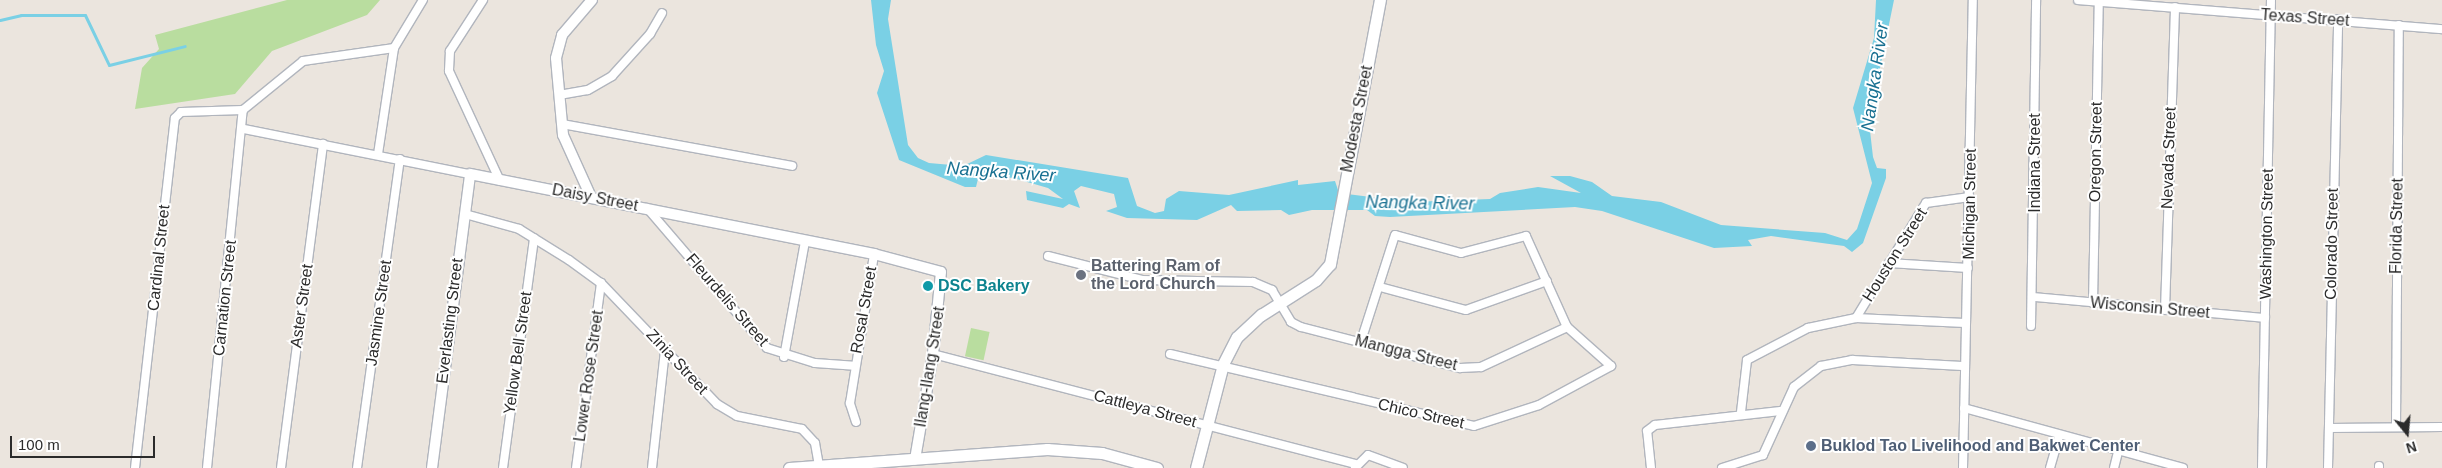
<!DOCTYPE html>
<html>
<head>
<meta charset="utf-8">
<style>
	body { margin:0 }
	#map { position:relative; width:2442px; height:468px; overflow:hidden; background:#ebe5de; font-family:Helvetica,sans-serif }
	div>[style] { position:absolute }
	[style*='--x'] { left:calc(var(--x)*1px); top:calc(var(--y)*1px); width:calc(var(--w)*1px); rotate:calc(var(--a)*1deg) }
	.green>* { inset:0; background:#b9dd9f; transform-origin:0 0 }
	.water>* { inset:0; background:#7ad0e5 }
	.stream>* { height:3px; margin:-1.5px; padding:0 1.5px; transform-origin:1.5px; border-radius:1.5px; background:#7ad0e5 }
	.roads { filter:drop-shadow(1px 0 #b1b5bd) drop-shadow(-1px 0 #b1b5bd) drop-shadow(0 1px #b1b5bd) drop-shadow(0 -1px #b1b5bd) }
	.minor>* { height:8px; margin:-4px; padding:0 4px; transform-origin:4px; border-radius:4px; background:#fff }
	.tertiary>* { height:10px; margin:-5px; padding:0 5px; transform-origin:5px; border-radius:5px; background:#fff }
	.secondary>* { height:11px; margin:-5.5px; padding:0 5.5px; transform-origin:5.5px; border-radius:5.5px; background:#fff }
	.dots>* { width:14px; height:14px; translate:-50% -50%; box-sizing:border-box; border:2px solid #fff; border-radius:50% }
	span { translate:-50% -50%; white-space:nowrap; text-align:center; line-height:1.15; -webkit-text-stroke:4px #fff; paint-order:stroke }
	.street-label { font-size:16px; color:#2b2b2b }
	.worship-label { font-size:16px; color:#5b616d; font-weight:700 }
	.left { translate:0 -50%; text-align:left }
	.culture-label { font-size:16px; color:#0d838f; font-weight:700 }
	.service-label { font-size:16px; color:#4e5e75; font-weight:700 }
	.water-label { font-size:18px; color:#187091; font-style:italic }
	.north { position:absolute; left:2382px; top:408px; width:50px; height:50px; -webkit-text-stroke:4px #fff; paint-order:stroke; rotate:163deg; font-size:14px; font-weight:700; line-height:20px; text-align:center; color:#2b2b2b }
	.north::after { content:''; display:block; margin:auto; width:18px; height:22px; background:#2b2b2b; clip-path:polygon(50% 0,100% 100%,50% 72%,0 100%) }
	.scale { position:absolute; left:10px; top:436px; width:145px; height:22px; box-sizing:border-box; border:2px solid #2b2b2b; border-top:0; padding-left:6px; font-size:15px; line-height:18px; white-space:nowrap; color:#2b2b2b; -webkit-text-stroke:4px #fff; paint-order:stroke }
</style>
</head>
<body>
<div id="map">
	<div class="green">
		<div style="clip-path:polygon(287px 0,380px 0,367px 15px,272px 51px,235px 94px,135px 109px,142px 68px,159px 49px,155px 35px)"></div>
		<div style="left:971px;top:328px;width:19px;height:29px;rotate:12deg"></div>
	</div>
	<div class="water">
		<div style="clip-path:polygon(871px 0,891px 0,888px 19px,908px 145px,918px 158px,929px 163px,963px 166px,986px 155px,1128px 178px,1137px 206px,1155px 213px,1164px 211px,1166px 199px,1179px 191px,1229px 195px,1298px 180px,1298px 185px,1335px 181px,1338px 190px,1347px 194px,1411px 202px,1490px 199px,1500px 193px,1538px 187px,1581px 193px,1550px 176px,1570px 176px,1592px 182px,1612px 196px,1661px 202px,1721px 225px,1825px 233px,1847px 240px,1857px 229px,1872px 183px,1853px 108px,1874px 38px,1876px 0,1894px 0,1869px 122px,1873px 157px,1877px 168px,1886px 169px,1886px 178px,1863px 243px,1852px 252px,1844px 246px,1771px 236px,1748px 240px,1752px 246px,1714px 248px,1602px 211px,1575px 207px,1390px 217px,1375px 216px,1367px 210px,1312px 210px,1289px 215px,1281px 210px,1237px 211px,1231px 205px,1197px 220px,1127px 218px,1106px 211px,1117px 207px,1114px 194px,1081px 186px,1074px 191px,1080px 208px,1069px 204px,1063px 208px,1027px 200px,1026px 191px,1063px 199px,1048px 188px,1013px 178px,991px 176px,978px 179px,976px 187px,965px 187px,899px 160px,877px 93px,884px 71px,876px 45px)"></div>
	</div>
	<div class="stream">
		<div style="--x:0;--y:20;--w:22;--a:-13"></div>
		<div style="--x:21;--y:15;--w:64;--a:0"></div>
		<div style="--x:85;--y:15;--w:55;--a:64.4"></div>
		<div style="--x:109;--y:65;--w:78;--a:-14"></div>
	</div>
	<div class="roads">
		<div class="minor">
			<div style="--x:483;--y:0;--w:61;--a:122.9"></div>
			<div style="--x:450;--y:51;--w:20;--a:93"></div>
			<div style="--x:449;--y:71;--w:121;--a:65.1"></div>
			<div style="--x:2078;--y:0;--w:365;--a:4.6"></div>
			<div style="--x:559;--y:95;--w:29;--a:-10"></div>
			<div style="--x:588;--y:90;--w:28;--a:-30"></div>
			<div style="--x:612;--y:76;--w:57;--a:-47.9"></div>
			<div style="--x:650;--y:34;--w:24;--a:-60"></div>
			<div style="--x:562;--y:124;--w:234;--a:10.3"></div>
			<div style="--x:244;--y:129;--w:230;--a:11.3"></div>
			<div style="--x:378;--y:154;--w:107;--a:-81.4"></div>
			<div style="--x:394;--y:48;--w:56;--a:-58.9"></div>
			<div style="--x:647;--y:208;--w:184;--a:49.4"></div>
			<div style="--x:767;--y:348;--w:50;--a:17.4"></div>
			<div style="--x:815;--y:363;--w:39;--a:4"></div>
			<div style="--x:465;--y:214;--w:56;--a:15.5"></div>
			<div style="--x:519;--y:229;--w:59;--a:31.8"></div>
			<div style="--x:569;--y:260;--w:39;--a:36"></div>
			<div style="--x:601;--y:283;--w:168;--a:46.2"></div>
			<div style="--x:717;--y:404;--w:23;--a:31"></div>
			<div style="--x:737;--y:416;--w:66;--a:11.3"></div>
			<div style="--x:802;--y:429;--w:19;--a:47"></div>
			<div style="--x:815;--y:443;--w:23;--a:80"></div>
			<div style="--x:1048;--y:256;--w:97;--a:14.3"></div>
			<div style="--x:1142;--y:280;--w:111;--a:1"></div>
			<div style="--x:1253;--y:282;--w:21;--a:23"></div>
			<div style="--x:1272;--y:290;--w:37;--a:59"></div>
			<div style="--x:1291;--y:322;--w:11;--a:27"></div>
			<div style="--x:1301;--y:327;--w:164;--a:14.5"></div>
			<div style="--x:1460;--y:368;--w:21;--a:-3"></div>
			<div style="--x:1481;--y:367;--w:95;--a:-24.9"></div>
			<div style="--x:1889;--y:263;--w:79;--a:3.6"></div>
			<div style="--x:1380;--y:287;--w:89;--a:15"></div>
			<div style="--x:1466;--y:310;--w:86;--a:-19.7"></div>
			<div style="--x:2034;--y:297;--w:232;--a:5.2"></div>
			<div style="--x:2093;--y:303;--w:302;--a:-88.9"></div>
			<div style="--x:2165;--y:310;--w:303;--a:-88.1"></div>
			<div style="--x:1856;--y:318;--w:135;--a:-58.7"></div>
			<div style="--x:1926;--y:203;--w:44;--a:-7.8"></div>
			<div style="--x:2031;--y:326;--w:326;--a:-89.1"></div>
			<div style="--x:933;--y:354;--w:437;--a:14.6"></div>
			<div style="--x:1170;--y:354;--w:312;--a:13.3"></div>
			<div style="--x:1474;--y:426;--w:68;--a:-17.9"></div>
			<div style="--x:1539;--y:405;--w:82;--a:-28.4"></div>
			<div style="--x:1611;--y:366;--w:59;--a:-138.4"></div>
			<div style="--x:1567;--y:327;--w:100;--a:-114.3"></div>
			<div style="--x:1526;--y:236;--w:67;--a:165.3"></div>
			<div style="--x:1461;--y:253;--w:68;--a:-164.7"></div>
			<div style="--x:1395;--y:235;--w:111;--a:107.8"></div>
			<div style="--x:784;--y:357;--w:117;--a:-79.7"></div>
			<div style="--x:1964;--y:408;--w:227;--a:15.3"></div>
			<div style="--x:1741;--y:412;--w:52;--a:-83.4"></div>
			<div style="--x:1747;--y:360;--w:69;--a:-27.7"></div>
			<div style="--x:1808;--y:328;--w:49;--a:-11.8"></div>
			<div style="--x:1856;--y:318;--w:109;--a:2.6"></div>
			<div style="--x:856;--y:422;--w:20;--a:-108"></div>
			<div style="--x:850;--y:403;--w:151;--a:-80.8"></div>
			<div style="--x:2396;--y:427;--w:402;--a:-89.6"></div>
			<div style="--x:2329;--y:428;--w:113;--a:-0.5"></div>
			<div style="--x:2379;--y:466;--w:2;--a:90"></div>
			<div style="--x:135;--y:468;--w:352;--a:-83.5"></div>
			<div style="--x:175;--y:118;--w:8;--a:-45"></div>
			<div style="--x:181;--y:112;--w:62;--a:-1.8"></div>
			<div style="--x:207;--y:468;--w:360;--a:-84.3"></div>
			<div style="--x:243;--y:110;--w:77;--a:-39.2"></div>
			<div style="--x:303;--y:61;--w:92;--a:-8.1"></div>
			<div style="--x:281;--y:468;--w:327;--a:-82.6"></div>
			<div style="--x:357;--y:468;--w:312;--a:-82.1"></div>
			<div style="--x:503;--y:468;--w:232;--a:-82.3"></div>
			<div style="--x:576;--y:468;--w:187;--a:-82.3"></div>
			<div style="--x:652;--y:468;--w:118;--a:-83.7"></div>
			<div style="--x:1355;--y:468;--w:18;--a:-45"></div>
			<div style="--x:1368;--y:455;--w:37;--a:20"></div>
			<div style="--x:1651;--y:468;--w:37;--a:-96"></div>
			<div style="--x:1647;--y:431;--w:10;--a:-37"></div>
			<div style="--x:1655;--y:425;--w:126;--a:-6.4"></div>
			<div style="--x:1722;--y:468;--w:43;--a:-17.6"></div>
			<div style="--x:1763;--y:455;--w:75;--a:-65.5"></div>
			<div style="--x:1794;--y:387;--w:34;--a:-38"></div>
			<div style="--x:1821;--y:366;--w:32;--a:-11"></div>
			<div style="--x:1852;--y:360;--w:111;--a:3.1"></div>
			<div style="--x:1963;--y:468;--w:468;--a:-88.8"></div>
			<div style="--x:2050;--y:468;--w:32;--a:-74"></div>
			<div style="--x:2114;--y:468;--w:16;--a:-76"></div>
			<div style="--x:2262;--y:468;--w:468;--a:-88.9"></div>
			<div style="--x:2328;--y:468;--w:449;--a:-88.7"></div>
		</div>
		<div class="tertiary">
			<div style="--x:591;--y:197;--w:68;--a:-114.3"></div>
			<div style="--x:563;--y:135;--w:77;--a:-95.2"></div>
			<div style="--x:556;--y:58;--w:24;--a:-75"></div>
			<div style="--x:562;--y:35;--w:46;--a:-49.4"></div>
			<div style="--x:432;--y:468;--w:296;--a:-82.6"></div>
			<div style="--x:470;--y:174;--w:412;--a:11.2"></div>
			<div style="--x:874;--y:254;--w:69;--a:15"></div>
			<div style="--x:941;--y:272;--w:82;--a:95.6"></div>
			<div style="--x:933;--y:354;--w:107;--a:99.7"></div>
		</div>
		<div class="secondary">
			<div style="--x:789;--y:468;--w:259;--a:-4.2"></div>
			<div style="--x:1047;--y:449;--w:55;--a:4.2"></div>
			<div style="--x:1102;--y:453;--w:57;--a:15.3"></div>
			<div style="--x:1196;--y:468;--w:107;--a:-75.4"></div>
			<div style="--x:1223;--y:364;--w:30;--a:-63"></div>
			<div style="--x:1237;--y:337;--w:33;--a:-43"></div>
			<div style="--x:1261;--y:315;--w:65;--a:-32.5"></div>
			<div style="--x:1316;--y:280;--w:21;--a:-49"></div>
			<div style="--x:1330;--y:264;--w:269;--a:-79.3"></div>
		</div>
	</div>
	<div class="dots">
		<div style="left:1081px;top:275px;background:#6b7280"></div>
		<div style="left:928px;top:286px;background:#0f9aa8"></div>
		<div style="left:1811px;top:446px;background:#5c6f8a"></div>
	</div>
	<div class="street-label">
		<span style="left:2305px;top:18px;rotate:4deg">Texas Street</span>
		<span style="left:1357px;top:119px;rotate:-79deg">Modesta Street</span>
		<span style="left:2096px;top:152px;rotate:-89deg">Oregon Street</span>
		<span style="left:2169px;top:158px;rotate:-88deg">Nevada Street</span>
		<span style="left:2035px;top:163px;rotate:-90deg">Indiana Street</span>
		<span style="left:595px;top:198px;rotate:11deg">Daisy Street</span>
		<span style="left:1970px;top:204px;rotate:-89deg">Michigan Street</span>
		<span style="left:2397px;top:226px;rotate:-89deg">Florida Street</span>
		<span style="left:2267px;top:234px;rotate:-89deg">Washington Street</span>
		<span style="left:2332px;top:244px;rotate:-89deg">Colorado Street</span>
		<span style="left:1895px;top:255px;rotate:-58deg">Houston Street</span>
		<span style="left:159px;top:258px;rotate:-84deg">Cardinal Street</span>
		<span style="left:225px;top:298px;rotate:-84deg">Carnation Street</span>
		<span style="left:727px;top:300px;rotate:49deg">Fleurdelis Street</span>
		<span style="left:302px;top:306px;rotate:-82deg">Aster Street</span>
		<span style="left:2150px;top:308px;rotate:5deg">Wisconsin Street</span>
		<span style="left:864px;top:310px;rotate:-80deg">Rosal Street</span>
		<span style="left:379px;top:313px;rotate:-82deg">Jasmine Street</span>
		<span style="left:450px;top:321px;rotate:-83deg">Everlasting Street</span>
		<span style="left:518px;top:353px;rotate:-82deg">Yellow Bell Street</span>
		<span style="left:1406px;top:353px;rotate:14deg">Mangga Street</span>
		<span style="left:677px;top:362px;rotate:47deg">Zinia Street</span>
		<span style="left:930px;top:367px;rotate:-81deg">Ilang-Ilang Street</span>
		<span style="left:589px;top:376px;rotate:-82deg">Lower Rose Street</span>
		<span style="left:1145px;top:409px;rotate:15deg">Cattleya Street</span>
		<span style="left:1421px;top:414px;rotate:13deg">Chico Street</span>
	</div>
	<div class="worship-label">
		<span class="left" style="left:1091px;top:275px">Battering Ram of<br>the Lord Church</span>
	</div>
	<div class="culture-label">
		<span class="left" style="left:938px;top:286px">DSC Bakery</span>
	</div>
	<div class="service-label">
		<span class="left" style="left:1821px;top:446px">Buklod Tao Livelihood and Bakwet Center</span>
	</div>
	<div class="water-label">
		<span style="left:1875px;top:77px;rotate:-82deg">Nangka River</span>
		<span style="left:1001px;top:172px;rotate:4deg">Nangka River</span>
		<span style="left:1420px;top:203px;rotate:1deg">Nangka River</span>
	</div>
	<div class="north">N</div>
	<div class="scale">100 m</div>
</div>
</body>
</html>
